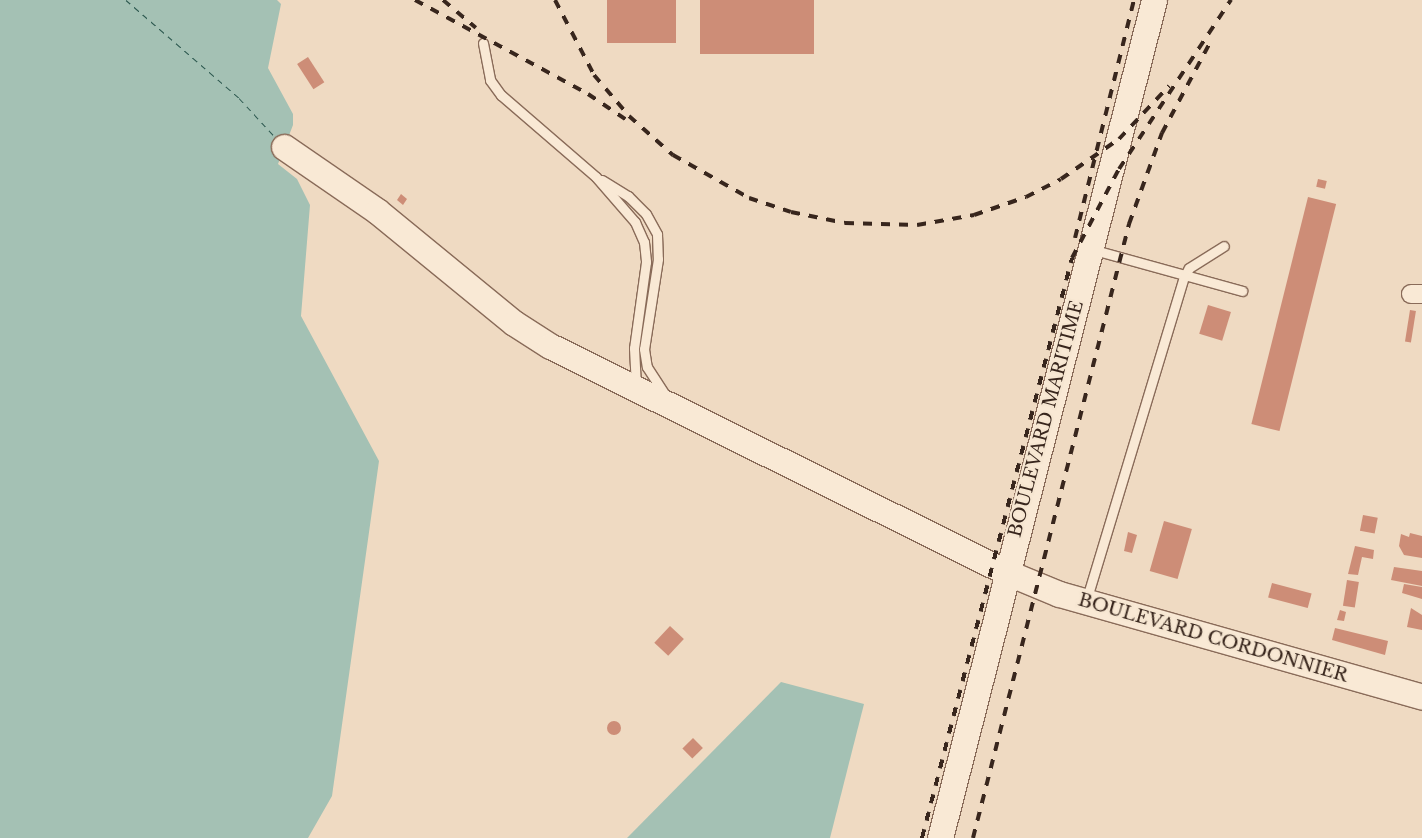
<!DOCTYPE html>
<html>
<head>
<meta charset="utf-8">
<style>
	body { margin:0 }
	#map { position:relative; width:1422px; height:838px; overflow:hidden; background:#efdac2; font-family:"Libre Baskerville",serif }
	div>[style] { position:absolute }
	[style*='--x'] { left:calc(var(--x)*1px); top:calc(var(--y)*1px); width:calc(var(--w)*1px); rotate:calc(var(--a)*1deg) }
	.water>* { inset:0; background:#a4c1b4 }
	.ferry>* { height:1px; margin-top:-0.5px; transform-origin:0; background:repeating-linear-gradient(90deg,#2c584f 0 6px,transparent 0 11px) }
	.building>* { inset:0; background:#cd8d77; transform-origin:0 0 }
	.round { border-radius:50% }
	.roads { filter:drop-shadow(1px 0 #896b59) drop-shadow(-1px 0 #896b59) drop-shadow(0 1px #896b59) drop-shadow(0 -1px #896b59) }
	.lane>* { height:9px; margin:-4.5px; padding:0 4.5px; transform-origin:4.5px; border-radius:4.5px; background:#f9e9d5 }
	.street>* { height:18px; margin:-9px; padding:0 9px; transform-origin:9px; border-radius:9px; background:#f9e9d5 }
	.secondary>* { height:25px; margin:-12.5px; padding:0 12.5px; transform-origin:12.5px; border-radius:12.5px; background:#f9e9d5 }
	.rail>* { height:4px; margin-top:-2px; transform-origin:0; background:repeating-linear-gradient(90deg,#38261d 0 9px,transparent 0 18px) }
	span { translate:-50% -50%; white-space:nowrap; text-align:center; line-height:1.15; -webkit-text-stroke:4.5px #f6e6d1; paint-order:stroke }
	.street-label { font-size:18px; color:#38261d }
</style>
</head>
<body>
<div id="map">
	<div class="water">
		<div style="clip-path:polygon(0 0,277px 0,281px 4px,268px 68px,293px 114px,293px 125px,278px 164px,297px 179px,310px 205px,301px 316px,379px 461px,332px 796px,308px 838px,0 838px)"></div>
		<div style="clip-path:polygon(781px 682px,864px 704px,830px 838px,627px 838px)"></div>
	</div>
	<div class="ferry">
		<div style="--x:126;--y:0;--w:150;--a:40.9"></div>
		<div style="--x:239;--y:98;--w:54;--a:47.2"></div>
	</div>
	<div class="building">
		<div style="left:607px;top:0;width:69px;height:43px"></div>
		<div style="left:700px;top:0;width:114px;height:54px"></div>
		<div style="left:308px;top:57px;width:30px;height:13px;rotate:57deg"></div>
		<div style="left:1318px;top:179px;width:9px;height:8px;rotate:13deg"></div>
		<div style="clip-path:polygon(401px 194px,407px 199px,403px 205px,397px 200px)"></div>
		<div style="left:1308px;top:197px;width:29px;height:234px;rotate:14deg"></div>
		<div style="left:1208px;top:305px;width:24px;height:30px;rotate:17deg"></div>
		<div style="left:1410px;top:310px;width:6px;height:32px;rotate:9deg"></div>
		<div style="left:1363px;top:515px;width:15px;height:16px;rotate:11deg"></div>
		<div style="left:1164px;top:521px;width:29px;height:52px;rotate:16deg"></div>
		<div style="clip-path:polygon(1128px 532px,1137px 535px,1132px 553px,1124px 551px)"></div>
		<div style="clip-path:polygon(1410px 533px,1422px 536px,1422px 558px,1404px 555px,1399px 546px,1401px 534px,1409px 537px)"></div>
		<div style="clip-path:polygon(1355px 546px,1374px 550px,1373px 559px,1362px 557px,1358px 575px,1348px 574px)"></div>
		<div style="clip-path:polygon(1394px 567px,1422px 571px,1422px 586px,1391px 580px)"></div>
		<div style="left:1347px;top:580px;width:12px;height:26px;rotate:9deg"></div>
		<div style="left:1272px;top:583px;width:41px;height:15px;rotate:15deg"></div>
		<div style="clip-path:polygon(1404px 584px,1422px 587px,1422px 599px,1402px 593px)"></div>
		<div style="clip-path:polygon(1411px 608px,1422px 615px,1422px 630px,1407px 627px)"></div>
		<div style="clip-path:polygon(1340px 610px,1346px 612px,1344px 621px,1337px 620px)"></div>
		<div style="left:670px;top:626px;width:19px;height:23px;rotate:43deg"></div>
		<div style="clip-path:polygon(1335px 628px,1388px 641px,1385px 655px,1332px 640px)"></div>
		<div class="round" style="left:607px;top:721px;width:14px;height:14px"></div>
		<div style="left:693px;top:738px;width:14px;height:15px;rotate:45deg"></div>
	</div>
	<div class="roads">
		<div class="lane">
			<div style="--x:483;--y:43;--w:38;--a:79"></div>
			<div style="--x:490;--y:80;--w:19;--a:54"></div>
			<div style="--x:501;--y:95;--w:125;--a:40.8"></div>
			<div style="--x:596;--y:177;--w:60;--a:49.1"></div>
			<div style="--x:635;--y:222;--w:22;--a:66"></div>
			<div style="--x:644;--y:242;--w:20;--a:84"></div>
			<div style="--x:646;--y:262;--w:87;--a:97.9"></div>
			<div style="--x:634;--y:348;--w:37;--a:87"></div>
			<div style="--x:602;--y:180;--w:31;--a:32"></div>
			<div style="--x:628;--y:196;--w:25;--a:45"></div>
			<div style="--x:646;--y:214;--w:23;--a:61"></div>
			<div style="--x:657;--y:234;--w:25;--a:88"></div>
			<div style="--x:658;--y:259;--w:91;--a:98.8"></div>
			<div style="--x:644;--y:349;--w:18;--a:81"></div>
			<div style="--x:647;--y:367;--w:31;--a:57"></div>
			<div style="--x:1091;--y:249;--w:157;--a:15.5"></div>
			<div style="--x:1086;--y:601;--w:338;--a:-73.2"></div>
			<div style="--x:1184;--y:277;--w:10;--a:-61"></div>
			<div style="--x:1189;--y:268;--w:41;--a:-32.2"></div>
		</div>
		<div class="street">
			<div style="--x:1411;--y:294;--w:11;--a:0"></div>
		</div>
		<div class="secondary">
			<div style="--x:284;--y:147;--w:113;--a:34.5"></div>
			<div style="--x:377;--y:211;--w:177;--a:39.3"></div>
			<div style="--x:514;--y:323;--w:43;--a:32.6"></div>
			<div style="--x:550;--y:346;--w:509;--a:26.36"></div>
			<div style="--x:1006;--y:572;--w:57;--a:22.5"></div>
			<div style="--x:1059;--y:594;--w:377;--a:15.8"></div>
			<div style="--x:940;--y:838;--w:865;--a:-75.67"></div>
		</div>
	</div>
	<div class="rail">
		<div style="--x:415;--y:0;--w:197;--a:28.5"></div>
		<div style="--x:588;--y:94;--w:45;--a:34"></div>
		<div style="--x:443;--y:0;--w:43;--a:40.3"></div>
		<div style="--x:555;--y:0;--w:85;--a:62.5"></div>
		<div style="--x:594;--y:75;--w:54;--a:49.5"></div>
		<div style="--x:629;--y:116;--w:59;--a:41.6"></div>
		<div style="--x:673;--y:155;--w:87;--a:29.5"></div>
		<div style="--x:749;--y:198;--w:44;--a:18.4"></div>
		<div style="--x:791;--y:212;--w:55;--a:11.5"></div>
		<div style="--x:845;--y:223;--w:72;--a:1.6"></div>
		<div style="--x:917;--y:225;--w:58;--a:-10"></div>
		<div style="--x:974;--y:215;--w:55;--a:-19.1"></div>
		<div style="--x:1026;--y:197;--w:39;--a:-27"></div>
		<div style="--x:1061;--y:179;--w:70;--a:-34.6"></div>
		<div style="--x:1119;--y:139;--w:73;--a:-46.7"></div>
		<div style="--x:1075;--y:238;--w:245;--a:-76.1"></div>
		<div style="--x:922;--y:838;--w:599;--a:-75.5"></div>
		<div style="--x:1072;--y:258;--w:101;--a:-62.2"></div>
		<div style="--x:1119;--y:169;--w:203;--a:-56.5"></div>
		<div style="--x:973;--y:838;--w:634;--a:-75.74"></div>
		<div style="--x:1129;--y:224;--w:97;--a:-70.1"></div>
		<div style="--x:1162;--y:133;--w:104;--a:-62"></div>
	</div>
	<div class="street-label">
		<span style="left:1046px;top:419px;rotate:-75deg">BOULEVARD MARITIME</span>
		<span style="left:1213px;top:638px;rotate:16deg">BOULEVARD CORDONNIER</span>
	</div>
</div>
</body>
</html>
